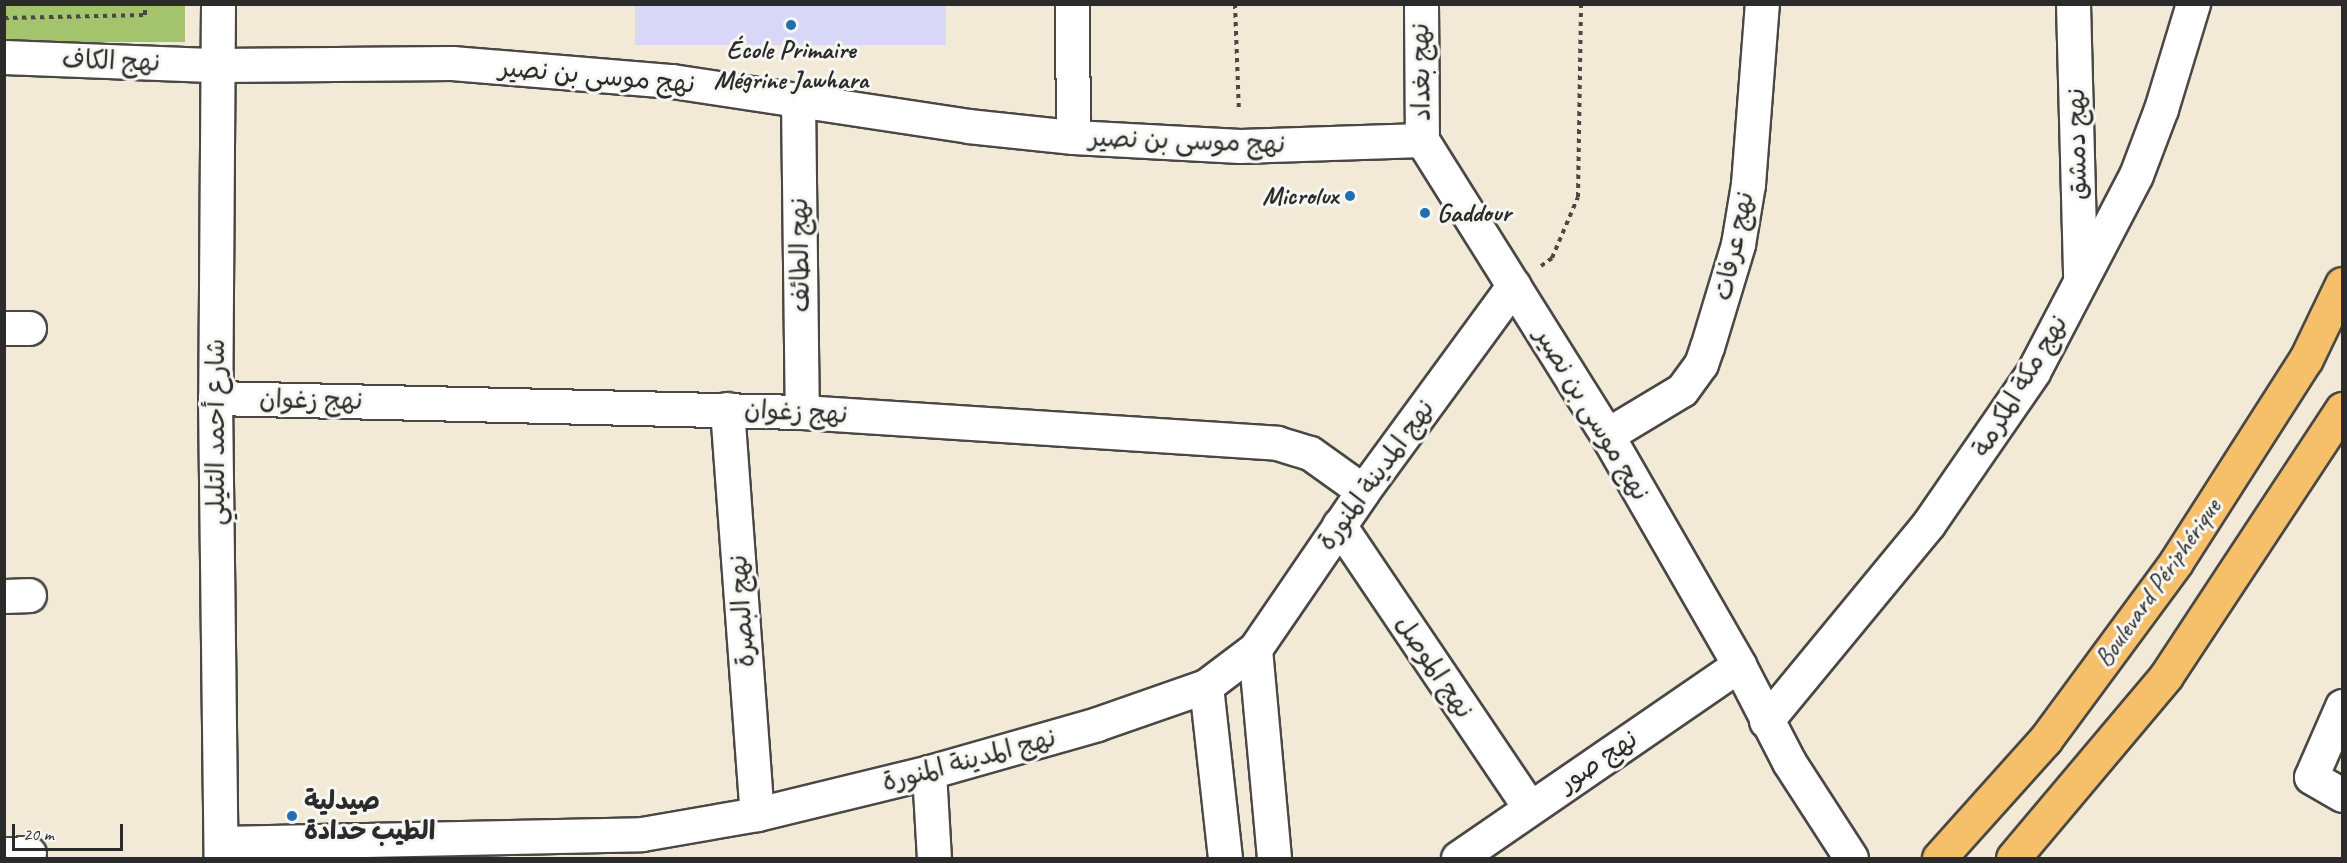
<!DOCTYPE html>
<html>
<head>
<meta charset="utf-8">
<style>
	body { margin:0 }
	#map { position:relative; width:2347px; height:863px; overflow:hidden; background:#f2ead7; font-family:Caveat,"Playpen Sans Arabic",sans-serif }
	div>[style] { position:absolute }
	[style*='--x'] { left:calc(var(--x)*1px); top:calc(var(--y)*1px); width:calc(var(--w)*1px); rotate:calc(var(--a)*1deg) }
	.built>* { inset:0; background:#d8d7f8; transform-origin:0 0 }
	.green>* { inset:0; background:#a3c36c; transform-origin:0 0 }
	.path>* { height:4px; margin-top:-2px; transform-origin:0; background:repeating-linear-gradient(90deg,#494845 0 4.5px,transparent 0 9px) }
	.roads { filter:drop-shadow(2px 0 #494845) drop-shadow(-2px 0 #494845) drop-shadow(0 2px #494845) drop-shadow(0 -2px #494845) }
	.minor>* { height:33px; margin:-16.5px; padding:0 16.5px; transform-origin:16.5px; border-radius:16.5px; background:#fff }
	.tertiary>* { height:33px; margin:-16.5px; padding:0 16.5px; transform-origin:16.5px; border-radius:16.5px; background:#fff }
	.trunk>* { height:33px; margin:-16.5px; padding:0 16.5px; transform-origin:16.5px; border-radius:16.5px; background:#f6c06b }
	.dots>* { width:16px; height:16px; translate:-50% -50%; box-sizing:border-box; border:3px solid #f6f6f2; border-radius:50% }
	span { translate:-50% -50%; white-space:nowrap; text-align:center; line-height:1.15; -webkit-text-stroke:6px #f6f6f2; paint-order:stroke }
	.poi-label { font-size:26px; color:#2b2b2b; font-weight:700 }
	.right { translate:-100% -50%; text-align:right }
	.left { translate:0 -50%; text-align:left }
	.street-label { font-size:26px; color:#2b2b2b }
	.frame { position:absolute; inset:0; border:6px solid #2b2b2b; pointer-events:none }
	.scale { position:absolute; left:12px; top:824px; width:111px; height:27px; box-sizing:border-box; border:3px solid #2b2b2b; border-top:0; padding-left:8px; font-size:18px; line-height:21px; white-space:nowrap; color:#2b2b2b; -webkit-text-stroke:4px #f6f6f2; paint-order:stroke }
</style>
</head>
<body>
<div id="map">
	<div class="built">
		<div style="left:635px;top:5px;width:311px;height:40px"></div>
	</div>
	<div class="green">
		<div style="left:4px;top:5px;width:181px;height:37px"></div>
	</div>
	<div class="path">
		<div style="--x:1235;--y:4;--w:108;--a:87.9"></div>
		<div style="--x:4;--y:18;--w:141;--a:-1.2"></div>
		<div style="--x:145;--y:15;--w:11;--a:-90"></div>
		<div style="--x:1541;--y:266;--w:14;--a:-36"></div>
		<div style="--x:1552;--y:258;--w:66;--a:-66.9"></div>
		<div style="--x:1578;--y:197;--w:193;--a:-89.1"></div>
	</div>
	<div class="roads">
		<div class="minor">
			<div style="--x:1072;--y:4;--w:133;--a:89.6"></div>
			<div style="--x:1421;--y:4;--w:136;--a:89.6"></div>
			<div style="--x:2073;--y:4;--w:275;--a:88.5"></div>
			<div style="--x:4;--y:57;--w:213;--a:2.2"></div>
			<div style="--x:217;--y:65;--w:235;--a:-0.5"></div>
			<div style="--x:452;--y:63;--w:221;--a:4.7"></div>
			<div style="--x:672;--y:81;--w:299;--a:8.6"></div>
			<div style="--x:968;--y:126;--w:106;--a:6"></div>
			<div style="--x:1073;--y:137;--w:167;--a:3.1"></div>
			<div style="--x:1240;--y:146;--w:182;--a:-1.9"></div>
			<div style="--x:1422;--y:140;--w:348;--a:57.9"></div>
			<div style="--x:1607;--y:435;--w:265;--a:60.1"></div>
			<div style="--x:1739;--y:665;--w:109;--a:62.7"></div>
			<div style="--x:1789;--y:762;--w:114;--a:57.1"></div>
			<div style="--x:798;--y:99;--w:313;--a:89.3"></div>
			<div style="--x:4;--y:328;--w:25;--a:0"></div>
			<div style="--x:215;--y:398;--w:587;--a:1.37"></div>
			<div style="--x:802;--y:412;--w:476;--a:3.7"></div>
			<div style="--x:1277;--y:443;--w:34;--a:17"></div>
			<div style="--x:1310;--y:453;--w:65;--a:35.6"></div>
			<div style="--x:727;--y:409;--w:406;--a:85.8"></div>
			<div style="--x:1607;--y:435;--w:87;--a:-31"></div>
			<div style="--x:1682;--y:390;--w:32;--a:-54"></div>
			<div style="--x:1701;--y:364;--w:18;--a:-71"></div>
			<div style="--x:1707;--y:347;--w:108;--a:-73.2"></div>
			<div style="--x:1738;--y:244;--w:61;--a:-80.5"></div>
			<div style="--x:1748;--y:184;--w:181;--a:-85.6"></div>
			<div style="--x:1339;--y:525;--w:341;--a:56"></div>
			<div style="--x:4;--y:596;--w:25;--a:-2"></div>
			<div style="--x:1255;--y:649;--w:210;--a:84.8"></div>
			<div style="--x:1206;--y:686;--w:173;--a:83.7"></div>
			<div style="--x:2342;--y:706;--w:77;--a:113.6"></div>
			<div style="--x:2311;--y:777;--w:36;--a:30"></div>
			<div style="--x:1766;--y:721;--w:256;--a:-50.5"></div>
			<div style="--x:1929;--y:523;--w:183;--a:-55.4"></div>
			<div style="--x:2033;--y:372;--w:222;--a:-62.4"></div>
			<div style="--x:2136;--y:175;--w:71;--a:-69.3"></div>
			<div style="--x:2161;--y:109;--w:110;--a:-73.1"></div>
			<div style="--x:929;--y:772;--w:86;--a:86.7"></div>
			<div style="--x:221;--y:843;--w:421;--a:-1.2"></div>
			<div style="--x:642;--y:834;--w:117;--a:-9.9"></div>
			<div style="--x:757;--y:814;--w:177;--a:-13.7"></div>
			<div style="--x:929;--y:772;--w:175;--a:-15.9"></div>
			<div style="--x:1097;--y:724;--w:115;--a:-19.2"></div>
			<div style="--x:1206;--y:686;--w:61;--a:-37.1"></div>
			<div style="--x:1255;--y:649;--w:191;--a:-55.6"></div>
			<div style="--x:1363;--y:491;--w:255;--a:-53.8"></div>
			<div style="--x:4;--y:854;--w:25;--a:-2"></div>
			<div style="--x:1458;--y:858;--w:341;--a:-34.5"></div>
		</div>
		<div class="tertiary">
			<div style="--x:218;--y:4;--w:394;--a:90.4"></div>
			<div style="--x:215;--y:398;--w:460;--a:89.3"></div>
		</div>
		<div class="trunk">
			<div style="--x:1939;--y:858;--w:159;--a:-48.1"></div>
			<div style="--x:2045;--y:740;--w:221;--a:-53.6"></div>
			<div style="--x:2176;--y:562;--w:241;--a:-57.4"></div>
			<div style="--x:2306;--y:359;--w:83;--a:-64.4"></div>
			<div style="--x:2013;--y:858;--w:238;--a:-49.9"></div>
			<div style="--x:2166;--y:676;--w:320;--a:-56.6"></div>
		</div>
	</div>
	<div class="dots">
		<div style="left:791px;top:25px;background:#1f6fb2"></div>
		<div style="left:1350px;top:196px;background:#1f6fb2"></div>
		<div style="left:1425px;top:213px;background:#1f6fb2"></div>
		<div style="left:292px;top:816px;background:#1f6fb2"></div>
	</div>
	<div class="poi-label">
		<span style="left:791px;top:65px">École Primaire<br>Mégrine Jawhara</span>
		<span class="right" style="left:1338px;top:196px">Microlux</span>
		<span class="left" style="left:1437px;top:213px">Gaddour</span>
		<span class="left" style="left:304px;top:816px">صيدلية<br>الطيب حدادة</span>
	</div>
	<div class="street-label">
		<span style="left:111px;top:61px;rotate:2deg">نهج الكاف</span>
		<span style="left:1421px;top:72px;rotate:-91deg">نهج بغداد</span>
		<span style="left:597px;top:76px;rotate:5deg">نهج موسى بن نصير</span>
		<span style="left:1187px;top:141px;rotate:2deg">نهج موسى بن نصير</span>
		<span style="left:2077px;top:144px;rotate:-91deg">نهج دمشق</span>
		<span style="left:1734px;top:246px;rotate:-78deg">نهج عرفات</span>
		<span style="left:800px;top:255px;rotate:-91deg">نهج الطائف</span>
		<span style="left:2020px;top:386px;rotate:-59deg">نهج مكة المكرمة</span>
		<span style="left:311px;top:400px;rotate:1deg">نهج زغوان</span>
		<span style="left:796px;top:412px;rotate:3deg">نهج زغوان</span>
		<span style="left:1592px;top:414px;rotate:59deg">نهج موسى بن نصير</span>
		<span style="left:216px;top:432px;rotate:-90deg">شارع أحمد التليلي</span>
		<span style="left:1376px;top:475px;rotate:-54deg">نهج المدينة المنورة</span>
		<span style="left:2158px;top:583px;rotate:-55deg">Boulevard Périphérique</span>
		<span style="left:742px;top:611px;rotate:-94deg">نهج البصرة</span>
		<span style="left:1434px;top:667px;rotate:56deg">نهج الموصل</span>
		<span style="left:969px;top:760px;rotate:-15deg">نهج المدينة المنورة</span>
		<span style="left:1598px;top:761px;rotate:-34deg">نهج صور</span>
	</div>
	<div class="frame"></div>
	<div class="scale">20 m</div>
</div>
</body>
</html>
